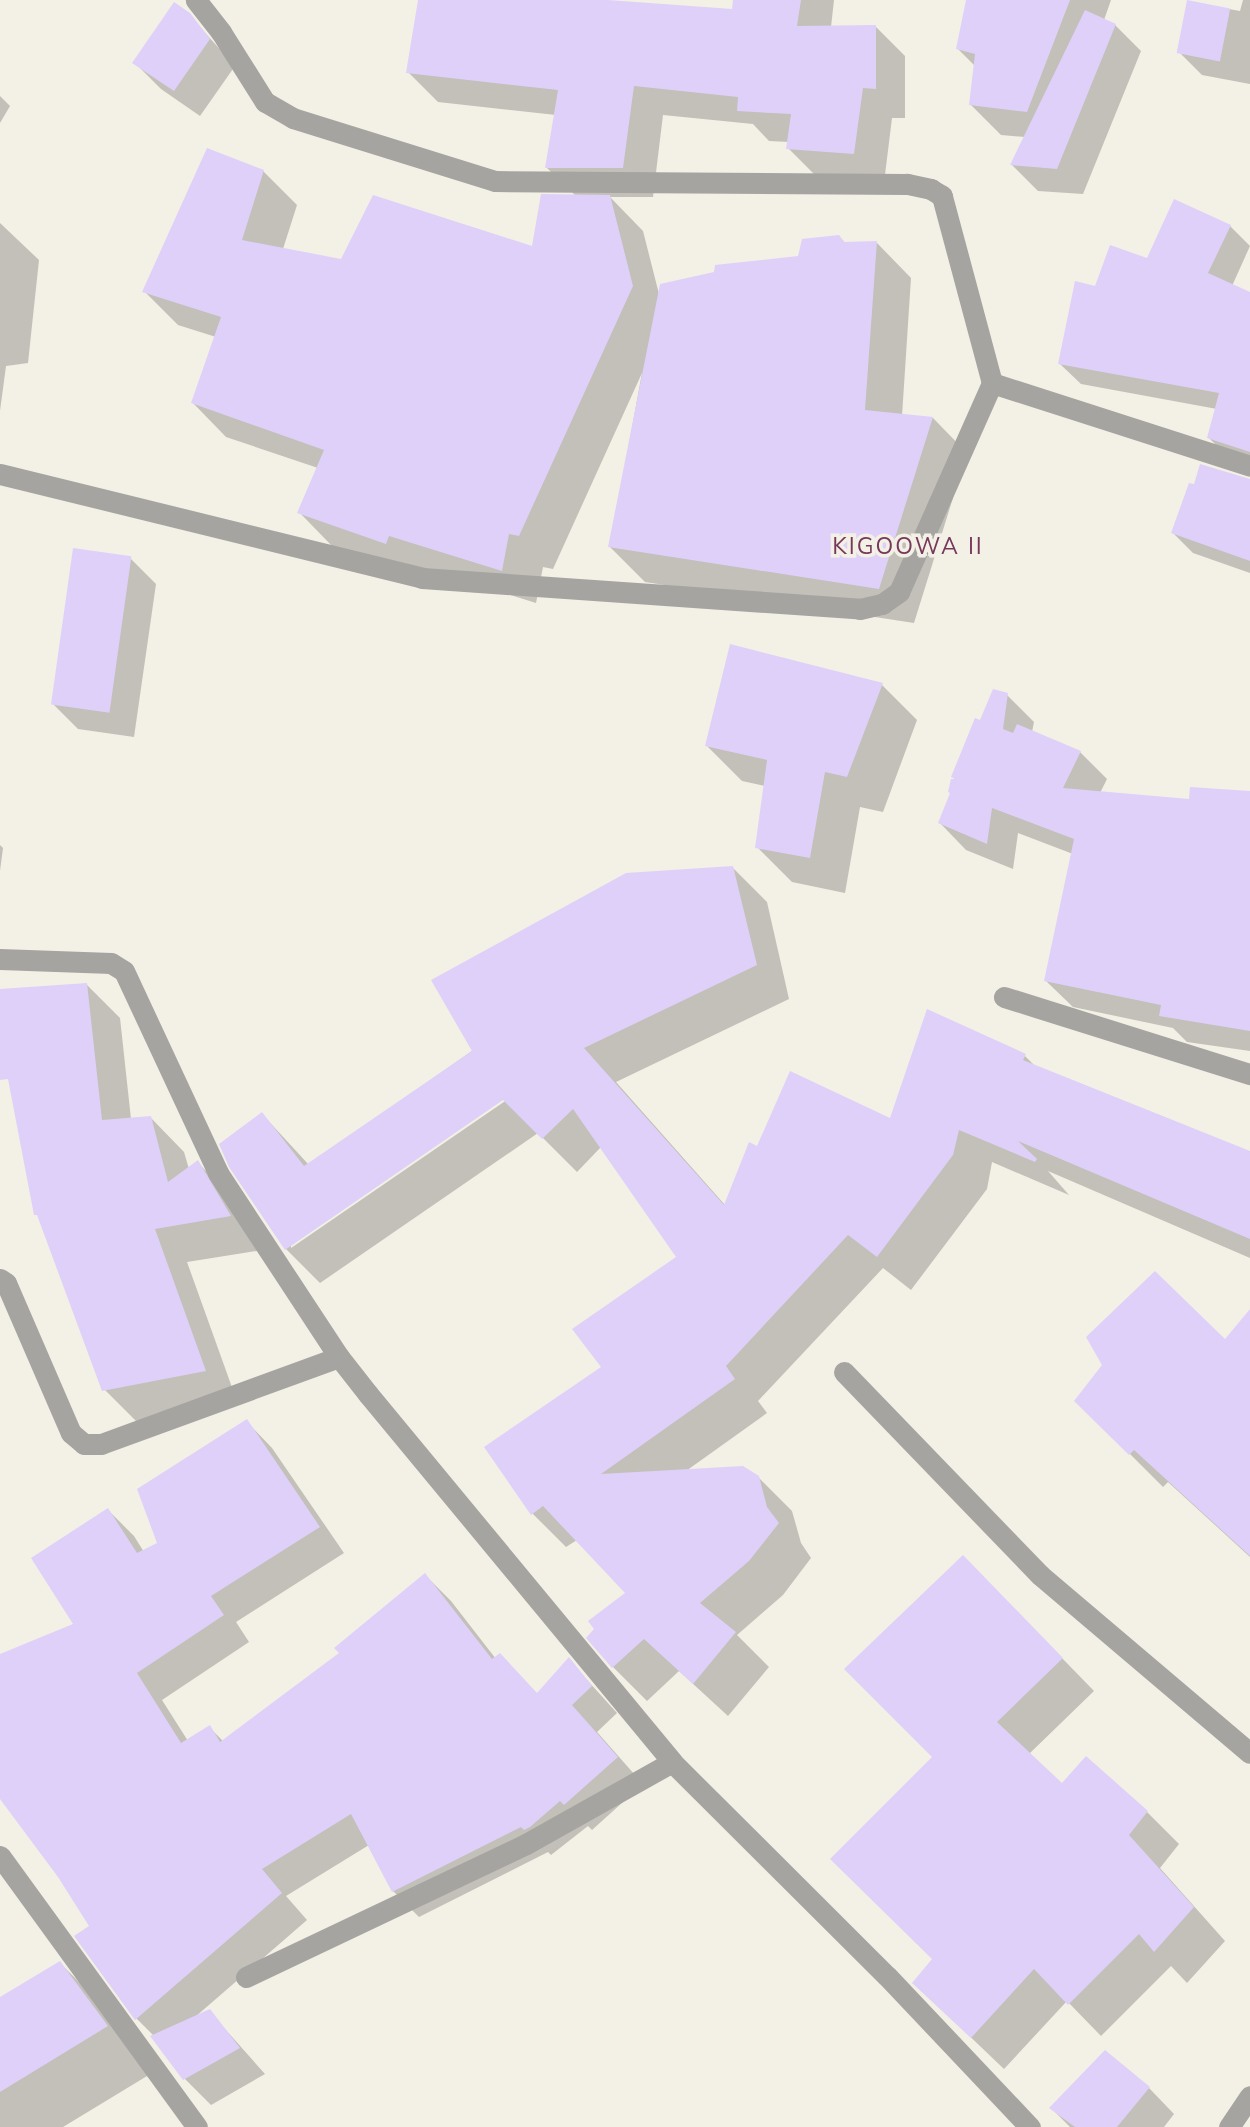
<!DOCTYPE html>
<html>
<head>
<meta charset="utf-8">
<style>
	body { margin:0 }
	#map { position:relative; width:1250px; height:2127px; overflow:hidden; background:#f3f0e6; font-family:Mulish,sans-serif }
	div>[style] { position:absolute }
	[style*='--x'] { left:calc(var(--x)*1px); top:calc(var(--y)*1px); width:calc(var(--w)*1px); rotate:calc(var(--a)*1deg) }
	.shadow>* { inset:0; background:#0003 }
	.building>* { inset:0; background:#dfd0f9; transform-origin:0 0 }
	.minor>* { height:21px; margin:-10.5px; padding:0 10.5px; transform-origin:10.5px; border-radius:10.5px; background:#a6a4a0 }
	.tertiary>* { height:21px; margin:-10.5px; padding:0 10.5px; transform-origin:10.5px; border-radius:10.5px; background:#a6a4a0 }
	span { translate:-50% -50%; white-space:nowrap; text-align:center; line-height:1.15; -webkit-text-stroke:7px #f3f0e6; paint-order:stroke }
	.quarter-label { font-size:23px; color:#78385c; letter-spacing:2px }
</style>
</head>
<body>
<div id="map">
	<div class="shadow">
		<div style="clip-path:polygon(420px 0,583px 0,733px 10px,735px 0,834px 0,831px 27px,875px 26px,905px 56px,905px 118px,892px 118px,884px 183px,818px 178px,788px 148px,789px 142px,769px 141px,753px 124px,663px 115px,653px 197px,610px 197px,643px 231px,659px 294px,799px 258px,839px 236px,846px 244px,877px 243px,911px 278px,902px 416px,933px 418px,967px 453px,914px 623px,645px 582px,610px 547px,642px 373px,553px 569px,543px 567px,536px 603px,423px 568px,332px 546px,299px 512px,318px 468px,226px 437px,193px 403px,216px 337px,178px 325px,144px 291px,263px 171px,297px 205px,283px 249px,342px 261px,533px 248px,576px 196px,547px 168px,556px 115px,438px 102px,408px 72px)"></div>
		<div style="clip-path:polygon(967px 0,1111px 0,1104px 20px,1115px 25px,1141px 51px,1083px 194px,1038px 191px,1012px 165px,1025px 137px,1001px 135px,971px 105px,975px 66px,958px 49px)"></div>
		<div style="clip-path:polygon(1243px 0,1250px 0,1250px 84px,1202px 75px,1179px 52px,1189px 2px,1240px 11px)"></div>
		<div style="clip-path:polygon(189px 15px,235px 66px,200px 116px,161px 89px,135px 63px)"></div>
		<div style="clip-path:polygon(0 96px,10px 106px,0 123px)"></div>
		<div style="clip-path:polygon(0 223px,39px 260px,28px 363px,6px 366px,0 411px)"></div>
		<div style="clip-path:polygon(1230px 226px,1250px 246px,1232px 286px,1250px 294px,1250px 465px,1229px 458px,1209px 438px,1217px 409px,1081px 384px,1060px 364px,1096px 288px,1148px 260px)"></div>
		<div style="clip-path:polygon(1250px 480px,1250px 573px,1193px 553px,1173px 533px,1195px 486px)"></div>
		<div style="clip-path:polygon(130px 558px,156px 584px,134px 737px,78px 729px,52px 703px)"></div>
		<div style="clip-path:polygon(882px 685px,917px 720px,883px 812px,860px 807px,845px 893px,792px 882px,757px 847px,765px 786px,742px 781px,707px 746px)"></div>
		<div style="clip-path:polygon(1007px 695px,1034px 722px,1032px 732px,1080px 752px,1107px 779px,1100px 793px,1191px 801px,1250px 792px,1250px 1051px,1187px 1042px,1173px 1028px,1073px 1007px,1046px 981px,1073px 854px,1018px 833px,1013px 869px,966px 850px,940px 823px,957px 781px,953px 777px,981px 722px)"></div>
		<div style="clip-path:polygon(0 845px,3px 848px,0 871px)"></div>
		<div style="clip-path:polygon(evenodd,733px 868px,767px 902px,789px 999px,616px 1082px,725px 1205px,758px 1148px,891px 1120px,1025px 1056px,1035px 1066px,1250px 1153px,1250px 1258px,1048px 1171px,1069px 1195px,992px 1162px,987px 1189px,911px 1290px,883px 1268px,758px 1401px,767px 1413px,686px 1471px,758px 1477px,792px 1511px,801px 1543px,811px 1558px,783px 1595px,737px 1635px,769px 1667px,728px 1716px,679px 1671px,647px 1701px,613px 1667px,628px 1593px,577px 1540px,566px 1547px,532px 1513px,604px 1368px,678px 1257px,601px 1147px,577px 1172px,538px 1133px,320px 1283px,286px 1249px,231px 1166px,262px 1114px,309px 1165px,733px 868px,509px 1094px,511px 1097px,291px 1248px,291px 1244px,509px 1094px)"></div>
		<div style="clip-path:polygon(86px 984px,120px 1018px,131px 1119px,151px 1118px,184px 1152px,189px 1169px,197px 1162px,231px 1196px,263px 1250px,187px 1262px,238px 1404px,136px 1421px,102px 1387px,0 1031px,0 991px)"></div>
		<div style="clip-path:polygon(1250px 1312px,1250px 1557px,1168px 1482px,1163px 1487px,1110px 1434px,1225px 1342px)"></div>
		<div style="clip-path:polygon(246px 1421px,272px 1448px,344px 1553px,236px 1622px,249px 1642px,162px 1700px,188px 1741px,209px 1727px,223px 1741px,341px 1653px,425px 1575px,451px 1601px,496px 1659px,538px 1695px,569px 1660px,617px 1713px,597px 1732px,643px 1784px,592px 1830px,588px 1826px,551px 1855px,548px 1852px,419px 1917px,393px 1891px,369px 1845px,286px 1896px,307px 1920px,195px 2017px,209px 2011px,265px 2074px,211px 2105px,185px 2079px,154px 2036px,136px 2018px,92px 1927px,60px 1876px,0 1796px,0 1656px,76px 1625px,108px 1510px,134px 1536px,144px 1552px,159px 1544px)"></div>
		<div style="clip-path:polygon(995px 1589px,1094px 1691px,1029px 1754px,1062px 1786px,1147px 1812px,1179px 1844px,1160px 1868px,1225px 1941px,1187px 1983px,1171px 1966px,1101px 2036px,1067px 2001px,1004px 2069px,914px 1983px,934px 1959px,934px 1757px)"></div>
		<div style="clip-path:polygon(60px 1963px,106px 2009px,152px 2073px,63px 2127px,0 2127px,0 1999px)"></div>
		<div style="clip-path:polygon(1149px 2088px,1174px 2114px,1164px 2127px,1070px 2127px,1051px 2108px)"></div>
	</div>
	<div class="building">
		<div style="clip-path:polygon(418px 0,608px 0,732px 9px,733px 0,801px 0,797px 26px,876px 25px,876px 89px,863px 88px,854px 154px,786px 149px,791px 114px,737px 111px,738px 97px,634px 86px,623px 168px,545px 168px,558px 90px,406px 73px)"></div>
		<div style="clip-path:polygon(966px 0,1070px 0,1027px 112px,969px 105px,975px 54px,956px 49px)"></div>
		<div style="left:1187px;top:0;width:44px;height:54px;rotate:11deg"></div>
		<div style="clip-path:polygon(174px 2px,190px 13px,210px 39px,174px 91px,132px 63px)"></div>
		<div style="clip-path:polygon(1085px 10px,1116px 24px,1057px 169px,1010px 165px)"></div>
		<div style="clip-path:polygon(207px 148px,264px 170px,242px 240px,341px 259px,373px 195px,532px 246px,541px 194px,610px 195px,633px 286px,519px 536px,509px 534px,502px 571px,389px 536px,386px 544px,297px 513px,324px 450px,191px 403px,221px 317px,142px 292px)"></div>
		<div style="clip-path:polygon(1174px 199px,1231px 225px,1208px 273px,1250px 292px,1250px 452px,1207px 438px,1219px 393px,1058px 364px,1075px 281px,1095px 286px,1110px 245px,1147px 258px)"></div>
		<div style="clip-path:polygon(839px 235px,844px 242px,877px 241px,865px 410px,933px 417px,879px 589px,608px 547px,660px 284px,714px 272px,715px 265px,798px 256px,802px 239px)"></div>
		<div style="clip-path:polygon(1200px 464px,1250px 479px,1250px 561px,1171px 533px,1189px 483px,1194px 484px)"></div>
		<div style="left:73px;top:548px;width:59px;height:158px;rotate:8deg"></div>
		<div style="clip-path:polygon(730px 644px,883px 683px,847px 777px,825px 772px,810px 858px,755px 848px,767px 760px,705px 746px)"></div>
		<div style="clip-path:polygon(993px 689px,1008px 693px,1003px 729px,1013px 733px,1017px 724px,1081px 751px,1063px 788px,1189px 799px,1190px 787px,1250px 791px,1250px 1031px,1159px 1016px,1161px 1005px,1044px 981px,1074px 839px,992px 808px,987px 844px,938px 823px,950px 793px,948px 792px,951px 779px,956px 779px,951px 777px,975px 718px,980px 720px)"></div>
		<div style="clip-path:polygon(733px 866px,757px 965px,584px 1048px,724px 1205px,749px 1142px,757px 1146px,790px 1071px,890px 1118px,927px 1009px,1026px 1054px,1023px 1060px,1250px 1151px,1250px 1239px,1018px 1141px,1037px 1159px,1035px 1162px,959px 1130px,953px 1155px,877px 1257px,848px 1235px,726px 1366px,735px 1379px,601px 1474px,743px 1466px,759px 1476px,767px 1507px,779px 1523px,749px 1561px,700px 1603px,736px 1632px,693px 1684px,644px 1639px,612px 1668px,586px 1638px,594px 1629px,588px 1621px,625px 1593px,543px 1506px,531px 1515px,484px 1447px,601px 1367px,572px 1329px,676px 1257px,573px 1109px,542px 1139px,503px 1100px,285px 1250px,229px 1167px,219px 1144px,262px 1112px,304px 1166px,472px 1051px,431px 980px,626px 873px)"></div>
		<div style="clip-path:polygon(87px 983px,102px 1120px,151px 1116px,168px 1182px,198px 1160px,231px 1216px,155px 1229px,206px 1371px,102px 1391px,37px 1215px,34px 1215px,8px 1079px,0 1080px,0 989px)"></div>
		<div style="clip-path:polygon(1155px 1271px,1225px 1339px,1250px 1309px,1250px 1556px,1134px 1450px,1129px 1455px,1074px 1401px,1102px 1365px,1086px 1337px)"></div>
		<div style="clip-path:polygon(247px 1419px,320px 1527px,211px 1596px,224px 1615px,137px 1673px,181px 1743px,210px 1725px,220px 1742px,339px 1653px,334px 1648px,425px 1573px,492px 1659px,500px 1653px,537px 1693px,569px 1657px,592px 1686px,572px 1705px,618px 1757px,564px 1805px,560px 1801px,530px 1827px,524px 1830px,521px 1827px,392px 1892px,351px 1814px,262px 1869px,282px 1893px,135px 2020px,74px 1936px,89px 1926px,58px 1877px,0 1799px,0 1654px,73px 1624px,31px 1558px,108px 1508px,137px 1553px,157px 1543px,137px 1489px)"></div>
		<div style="clip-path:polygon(963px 1555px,1063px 1658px,997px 1722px,1062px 1783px,1086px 1756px,1148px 1811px,1129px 1835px,1194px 1907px,1154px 1952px,1139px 1934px,1068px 2005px,1034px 1969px,971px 2038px,912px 1983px,932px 1959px,830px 1859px,932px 1757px,844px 1669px)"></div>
		<div style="clip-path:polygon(60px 1961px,108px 2026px,0 2092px,0 1997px)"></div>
		<div style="clip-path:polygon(210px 2009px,240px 2048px,183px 2080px,150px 2036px)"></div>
		<div style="clip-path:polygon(1105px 2050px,1150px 2087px,1117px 2127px,1075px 2127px,1049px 2108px)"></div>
	</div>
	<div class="minor">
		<div style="--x:992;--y:383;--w:271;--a:17.8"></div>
		<div style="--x:0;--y:474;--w:435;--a:13.8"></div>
		<div style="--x:422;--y:578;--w:439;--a:4"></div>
		<div style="--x:860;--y:609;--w:23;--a:-13"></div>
		<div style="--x:882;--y:604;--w:21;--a:-35"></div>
		<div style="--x:899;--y:592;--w:229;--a:-66"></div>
		<div style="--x:992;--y:383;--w:194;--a:-105"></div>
		<div style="--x:942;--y:196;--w:13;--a:-148"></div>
		<div style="--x:931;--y:189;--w:25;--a:-168"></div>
		<div style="--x:907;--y:184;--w:412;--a:-179.6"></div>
		<div style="--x:495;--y:181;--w:212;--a:-162.7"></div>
		<div style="--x:293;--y:118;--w:32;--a:-150"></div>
		<div style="--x:265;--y:102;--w:83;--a:-122.2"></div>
		<div style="--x:221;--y:32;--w:41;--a:-128"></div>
		<div style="--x:0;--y:959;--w:111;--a:2.1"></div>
		<div style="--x:111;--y:963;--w:15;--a:32"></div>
		<div style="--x:124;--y:971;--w:223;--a:65"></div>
		<div style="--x:218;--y:1173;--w:220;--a:56.7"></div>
		<div style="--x:339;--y:1357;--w:47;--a:51.9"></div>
		<div style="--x:368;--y:1394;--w:477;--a:50.4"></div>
		<div style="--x:672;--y:1762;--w:303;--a:44.9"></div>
		<div style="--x:887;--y:1976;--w:208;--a:46.6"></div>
		<div style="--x:1004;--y:997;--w:258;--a:17.4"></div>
		<div style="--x:0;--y:1279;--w:7;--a:34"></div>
		<div style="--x:6;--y:1283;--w:163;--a:66.6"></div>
		<div style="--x:71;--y:1433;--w:17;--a:40"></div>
		<div style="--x:84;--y:1444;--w:17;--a:0"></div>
		<div style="--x:101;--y:1444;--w:253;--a:-20.1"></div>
		<div style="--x:844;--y:1372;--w:282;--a:46"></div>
		<div style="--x:1040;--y:1575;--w:275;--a:40.3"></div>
		<div style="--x:0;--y:1856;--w:335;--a:54"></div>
		<div style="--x:246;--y:1977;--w:310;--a:-25.4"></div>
		<div style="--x:526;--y:1844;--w:167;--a:-29.3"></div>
	</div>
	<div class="tertiary">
		<div style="--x:1229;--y:2127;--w:37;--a:-56"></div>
	</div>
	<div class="quarter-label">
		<span style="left:908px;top:546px">KIGOOWA II</span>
	</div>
</div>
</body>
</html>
